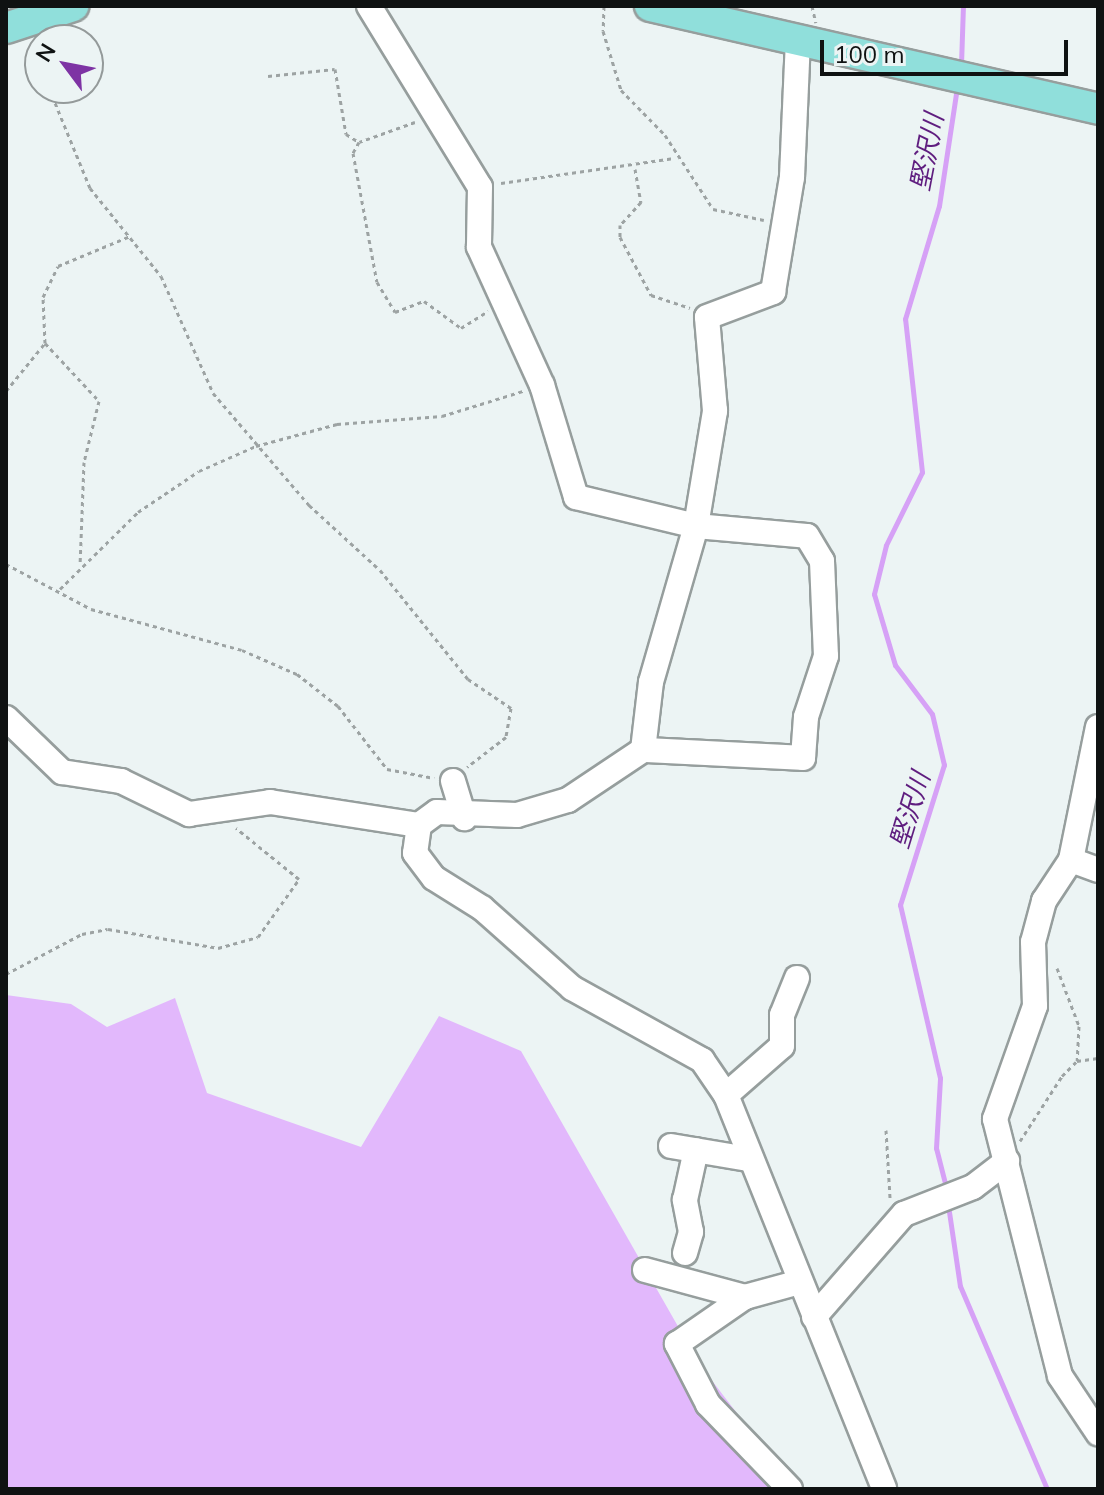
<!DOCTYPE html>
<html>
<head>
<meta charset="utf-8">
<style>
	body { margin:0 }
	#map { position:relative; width:1104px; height:1495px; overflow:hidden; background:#ecf4f4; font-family:Mulish,"Noto Sans JP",sans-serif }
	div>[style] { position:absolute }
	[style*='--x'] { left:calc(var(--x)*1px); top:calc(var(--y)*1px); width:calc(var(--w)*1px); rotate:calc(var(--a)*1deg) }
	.green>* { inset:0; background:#e2b8fc }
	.stream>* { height:5px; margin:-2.5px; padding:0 2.5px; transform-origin:2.5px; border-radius:2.5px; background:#d6a1f6 }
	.path>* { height:3px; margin-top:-1.5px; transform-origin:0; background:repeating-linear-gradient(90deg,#9da3a3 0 4px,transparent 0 8px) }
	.roads { filter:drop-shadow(2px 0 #969e9d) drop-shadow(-2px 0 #969e9d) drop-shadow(0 2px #969e9d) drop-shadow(0 -2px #969e9d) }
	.minor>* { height:24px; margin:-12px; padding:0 12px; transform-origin:12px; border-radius:12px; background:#fff }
	.major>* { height:30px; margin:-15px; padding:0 15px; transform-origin:15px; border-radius:15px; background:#90dfdb }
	span { translate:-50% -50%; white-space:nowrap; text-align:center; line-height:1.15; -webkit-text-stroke:6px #ecf4f4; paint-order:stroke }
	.water-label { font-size:26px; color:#5f1d7f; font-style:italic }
	.frame { position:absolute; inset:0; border:8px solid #0f1212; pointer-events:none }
	.north { position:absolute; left:24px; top:24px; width:80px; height:80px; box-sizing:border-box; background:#ecf4f4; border:2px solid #949a9a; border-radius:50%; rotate:302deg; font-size:22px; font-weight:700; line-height:32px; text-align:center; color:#0f1212 }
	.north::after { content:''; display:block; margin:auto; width:28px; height:36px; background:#7e33a4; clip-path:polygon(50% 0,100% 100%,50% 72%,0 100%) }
	.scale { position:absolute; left:820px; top:40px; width:248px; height:36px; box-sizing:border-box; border:4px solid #0f1212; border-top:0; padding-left:10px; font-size:24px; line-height:28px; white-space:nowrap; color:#0f1212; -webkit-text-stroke:6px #ecf4f4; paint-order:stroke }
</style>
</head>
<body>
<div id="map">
	<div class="green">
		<div style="clip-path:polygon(6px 995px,71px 1004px,107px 1027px,175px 998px,207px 1093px,361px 1147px,439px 1016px,521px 1051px,700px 1365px,795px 1489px,6px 1489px)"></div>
	</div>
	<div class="stream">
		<div style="--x:961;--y:65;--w:59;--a:-88.1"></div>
		<div style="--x:947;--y:1191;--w:44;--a:-104.3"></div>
		<div style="--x:936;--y:1148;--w:70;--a:-86.7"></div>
		<div style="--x:940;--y:1078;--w:178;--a:-103"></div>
		<div style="--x:900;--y:905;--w:147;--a:-72.6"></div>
		<div style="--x:944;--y:765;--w:52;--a:-103.2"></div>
		<div style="--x:932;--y:714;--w:61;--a:-127.1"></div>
		<div style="--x:895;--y:665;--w:74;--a:-106.5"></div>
		<div style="--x:874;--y:594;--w:50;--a:-76.2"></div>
		<div style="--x:886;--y:545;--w:81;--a:-63.7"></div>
		<div style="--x:922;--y:472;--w:154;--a:-96.3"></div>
		<div style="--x:905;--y:319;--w:118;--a:-73.3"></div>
		<div style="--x:939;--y:206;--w:120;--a:-81.4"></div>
		<div style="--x:948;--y:1205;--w:82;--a:81.6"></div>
		<div style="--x:960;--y:1286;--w:221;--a:66.8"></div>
	</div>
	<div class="path">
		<div style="--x:604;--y:6;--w:25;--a:92"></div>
		<div style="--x:603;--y:31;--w:62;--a:73"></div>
		<div style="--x:621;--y:90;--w:63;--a:45.6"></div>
		<div style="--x:665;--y:135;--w:88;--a:57"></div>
		<div style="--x:713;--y:209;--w:52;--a:12.2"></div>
		<div style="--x:812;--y:6;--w:17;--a:77"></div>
		<div style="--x:32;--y:45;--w:22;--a:68"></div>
		<div style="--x:268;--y:76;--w:67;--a:-6"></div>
		<div style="--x:335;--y:69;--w:66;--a:80.4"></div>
		<div style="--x:346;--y:134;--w:15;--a:32"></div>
		<div style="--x:49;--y:88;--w:108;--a:67.7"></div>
		<div style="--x:90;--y:188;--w:113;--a:51.1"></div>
		<div style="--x:161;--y:276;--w:128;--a:66"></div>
		<div style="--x:213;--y:393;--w:148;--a:49.4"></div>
		<div style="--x:309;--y:505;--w:96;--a:42.5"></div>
		<div style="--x:380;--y:570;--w:140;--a:51.1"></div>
		<div style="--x:468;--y:679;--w:52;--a:34"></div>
		<div style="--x:511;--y:708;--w:29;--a:100"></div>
		<div style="--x:506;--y:737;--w:49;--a:142.4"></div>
		<div style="--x:415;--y:122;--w:59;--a:160.3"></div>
		<div style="--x:359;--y:142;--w:13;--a:119"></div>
		<div style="--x:353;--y:153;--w:131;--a:79.5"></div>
		<div style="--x:377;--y:282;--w:35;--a:59"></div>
		<div style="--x:395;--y:312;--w:31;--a:-21"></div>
		<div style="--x:424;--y:301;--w:46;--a:36.1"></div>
		<div style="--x:461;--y:328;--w:32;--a:-32"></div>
		<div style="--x:635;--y:169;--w:34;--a:80"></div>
		<div style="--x:641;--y:202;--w:31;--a:132"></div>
		<div style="--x:620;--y:225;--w:12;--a:90"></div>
		<div style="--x:620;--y:237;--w:66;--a:61.9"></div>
		<div style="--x:651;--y:295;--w:41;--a:18.4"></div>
		<div style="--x:501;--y:183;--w:175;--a:-8.2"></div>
		<div style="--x:45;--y:343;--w:79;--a:47"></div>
		<div style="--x:99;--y:401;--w:63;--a:103.8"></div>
		<div style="--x:84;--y:462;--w:102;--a:92.2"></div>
		<div style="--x:6;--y:391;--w:62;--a:-50.9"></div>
		<div style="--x:45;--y:343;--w:46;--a:-92.5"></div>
		<div style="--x:43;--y:297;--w:34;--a:-64"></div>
		<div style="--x:58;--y:266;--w:78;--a:-22.6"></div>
		<div style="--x:6;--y:564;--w:96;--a:27.9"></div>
		<div style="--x:91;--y:609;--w:156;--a:15.2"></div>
		<div style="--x:242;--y:650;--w:60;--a:23.6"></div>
		<div style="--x:297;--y:674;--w:52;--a:38"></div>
		<div style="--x:338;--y:706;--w:80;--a:52.1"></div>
		<div style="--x:387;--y:769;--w:48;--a:10.8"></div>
		<div style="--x:60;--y:589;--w:110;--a:-44.6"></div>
		<div style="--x:138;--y:512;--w:73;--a:-33.9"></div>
		<div style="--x:199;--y:471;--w:62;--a:-23.7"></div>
		<div style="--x:256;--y:446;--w:84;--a:-15.2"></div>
		<div style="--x:337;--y:424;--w:105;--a:-4.4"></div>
		<div style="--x:442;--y:416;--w:85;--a:-17.2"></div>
		<div style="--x:1057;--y:968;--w:62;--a:69.2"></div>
		<div style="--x:1079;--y:1026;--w:35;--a:93"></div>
		<div style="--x:6;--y:974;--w:86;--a:-27.8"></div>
		<div style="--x:82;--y:934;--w:26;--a:-11"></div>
		<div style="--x:108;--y:929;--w:112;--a:9.8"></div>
		<div style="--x:218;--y:948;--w:41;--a:-15.4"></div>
		<div style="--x:258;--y:937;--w:71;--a:-54.7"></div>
		<div style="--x:299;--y:879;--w:81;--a:-141"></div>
		<div style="--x:886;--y:1130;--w:68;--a:86.6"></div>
		<div style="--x:1020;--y:1141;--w:77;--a:-57.1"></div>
		<div style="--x:1062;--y:1076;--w:21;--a:-45"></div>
		<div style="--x:1077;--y:1061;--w:21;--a:-8"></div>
	</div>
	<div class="roads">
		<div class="minor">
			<div style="--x:369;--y:6;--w:212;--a:58.5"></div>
			<div style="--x:480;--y:187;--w:60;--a:91"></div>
			<div style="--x:479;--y:247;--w:152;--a:65.5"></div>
			<div style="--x:542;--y:385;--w:117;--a:73.1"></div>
			<div style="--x:576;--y:497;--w:123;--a:13.6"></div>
			<div style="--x:696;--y:526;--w:111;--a:5.1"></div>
			<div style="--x:807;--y:536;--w:29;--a:59"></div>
			<div style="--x:822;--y:561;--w:95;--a:87.6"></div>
			<div style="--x:826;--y:656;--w:64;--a:108.2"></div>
			<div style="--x:806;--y:717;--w:41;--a:94.2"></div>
			<div style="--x:803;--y:758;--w:160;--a:-177.1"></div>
			<div style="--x:6;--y:718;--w:78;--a:44"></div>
			<div style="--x:62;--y:772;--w:60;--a:8.7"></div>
			<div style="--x:121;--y:781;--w:76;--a:25.9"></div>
			<div style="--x:189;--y:814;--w:82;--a:-8.4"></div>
			<div style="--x:270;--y:802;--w:151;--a:8.8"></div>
			<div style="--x:419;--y:825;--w:22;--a:-36"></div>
			<div style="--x:437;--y:812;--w:80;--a:2.1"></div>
			<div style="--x:517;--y:815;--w:53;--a:-16.4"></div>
			<div style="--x:568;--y:800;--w:90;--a:-33.7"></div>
			<div style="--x:643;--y:750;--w:68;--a:-83.3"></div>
			<div style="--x:651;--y:682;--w:162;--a:-73.9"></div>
			<div style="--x:696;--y:526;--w:117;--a:-80.6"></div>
			<div style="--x:715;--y:411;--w:94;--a:-94.9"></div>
			<div style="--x:707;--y:317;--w:71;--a:-20.7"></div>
			<div style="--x:773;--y:292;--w:117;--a:-80.6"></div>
			<div style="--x:792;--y:177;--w:139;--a:-87.5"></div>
			<div style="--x:1098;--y:727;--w:136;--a:101.5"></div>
			<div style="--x:1071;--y:860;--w:49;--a:123.4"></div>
			<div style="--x:1044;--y:901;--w:42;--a:105"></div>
			<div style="--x:1033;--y:942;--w:64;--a:88.2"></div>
			<div style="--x:1035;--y:1006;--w:120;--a:109.5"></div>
			<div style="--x:995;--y:1119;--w:265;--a:75.8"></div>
			<div style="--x:1060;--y:1376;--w:69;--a:56.3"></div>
			<div style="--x:453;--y:781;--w:39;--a:73"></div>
			<div style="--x:419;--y:825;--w:28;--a:98"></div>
			<div style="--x:415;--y:853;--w:31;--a:53"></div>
			<div style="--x:434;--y:878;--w:57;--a:32"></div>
			<div style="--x:482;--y:908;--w:120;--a:41.6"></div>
			<div style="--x:572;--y:988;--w:149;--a:29"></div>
			<div style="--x:702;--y:1060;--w:42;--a:55.6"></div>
			<div style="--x:726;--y:1095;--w:424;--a:68.1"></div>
			<div style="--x:1071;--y:860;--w:29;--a:20"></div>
			<div style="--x:726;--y:1095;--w:74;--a:-41.2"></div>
			<div style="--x:782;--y:1046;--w:31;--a:-90"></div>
			<div style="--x:782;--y:1015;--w:40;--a:-68"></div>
			<div style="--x:671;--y:1146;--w:78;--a:9.6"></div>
			<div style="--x:685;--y:1253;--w:22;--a:-74"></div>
			<div style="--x:691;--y:1232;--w:33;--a:-101"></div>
			<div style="--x:685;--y:1200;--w:51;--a:-77.6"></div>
			<div style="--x:645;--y:1270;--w:104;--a:15.1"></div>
			<div style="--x:814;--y:1317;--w:137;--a:-48.9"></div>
			<div style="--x:904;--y:1214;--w:74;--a:-21.4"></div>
			<div style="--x:973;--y:1187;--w:43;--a:-37.4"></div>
			<div style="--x:790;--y:1489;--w:118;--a:-134"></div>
			<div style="--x:708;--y:1404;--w:68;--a:-117.3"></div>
			<div style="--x:677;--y:1344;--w:83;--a:-34.7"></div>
			<div style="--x:745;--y:1297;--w:57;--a:-15.3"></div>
		</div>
		<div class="major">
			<div style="--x:650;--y:6;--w:460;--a:12.9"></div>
			<div style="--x:6;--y:28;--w:71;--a:-18.2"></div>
		</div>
	</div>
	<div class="water-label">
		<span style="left:927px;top:152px;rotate:-79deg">堅沢川</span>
		<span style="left:910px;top:810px;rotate:-73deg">堅沢川</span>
	</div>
	<div class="frame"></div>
	<div class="north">N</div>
	<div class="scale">100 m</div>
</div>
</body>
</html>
